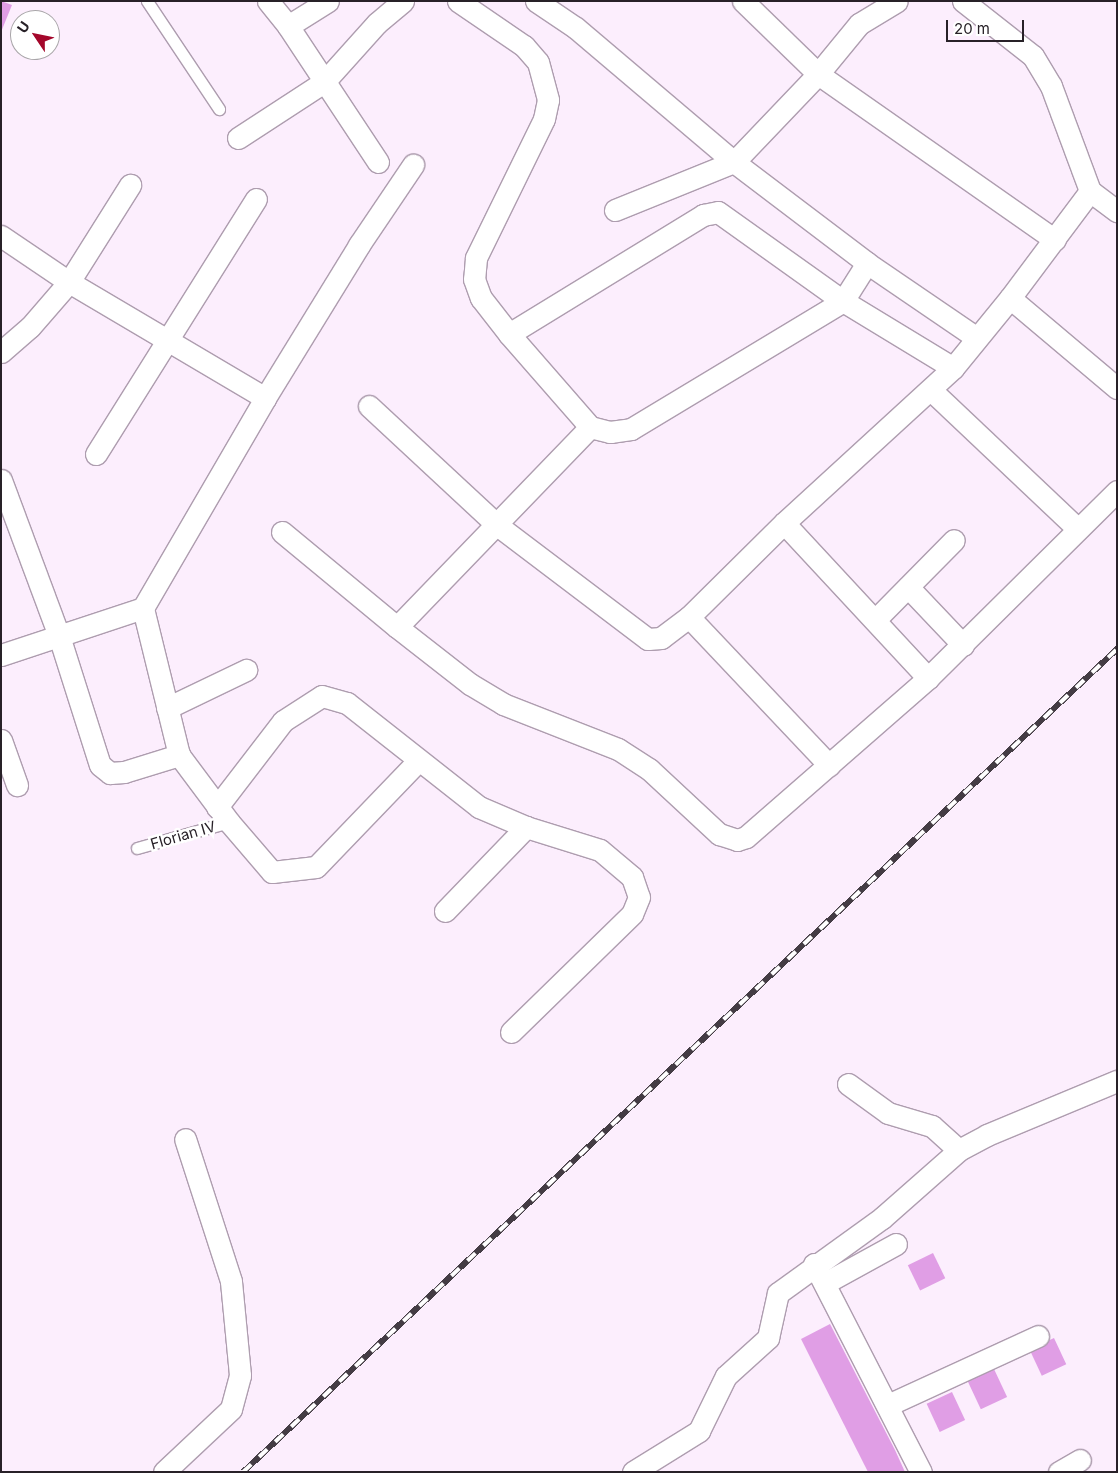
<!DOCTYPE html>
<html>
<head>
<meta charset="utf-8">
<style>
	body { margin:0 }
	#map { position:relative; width:1118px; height:1473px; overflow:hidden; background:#fceefd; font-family:Inter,sans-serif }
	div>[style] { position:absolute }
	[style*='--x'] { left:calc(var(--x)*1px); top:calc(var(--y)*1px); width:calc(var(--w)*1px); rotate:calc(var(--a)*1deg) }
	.building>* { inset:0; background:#e09ee5; transform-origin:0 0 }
	.roads { filter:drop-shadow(1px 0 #ae9daf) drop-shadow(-1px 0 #ae9daf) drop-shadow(0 1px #ae9daf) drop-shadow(0 -1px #ae9daf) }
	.service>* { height:11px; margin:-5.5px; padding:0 5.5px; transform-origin:5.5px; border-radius:5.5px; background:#fff }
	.minor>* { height:21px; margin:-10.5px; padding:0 10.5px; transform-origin:10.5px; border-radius:10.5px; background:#fff }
	.rail>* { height:5.5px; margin-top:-2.75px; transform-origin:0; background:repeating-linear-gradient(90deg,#fff 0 11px,#443c44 0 22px); box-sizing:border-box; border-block:1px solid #443c44 }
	span { translate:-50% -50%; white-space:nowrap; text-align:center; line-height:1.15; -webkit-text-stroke:5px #fff; paint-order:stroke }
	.street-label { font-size:15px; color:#282128 }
	.frame { position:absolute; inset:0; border:2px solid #282128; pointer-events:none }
	.north { position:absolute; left:10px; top:10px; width:50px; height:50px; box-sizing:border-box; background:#fff; border:1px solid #a9a6a9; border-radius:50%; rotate:304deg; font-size:14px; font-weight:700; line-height:20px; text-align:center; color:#282128 }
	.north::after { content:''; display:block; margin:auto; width:18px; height:22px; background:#a4072b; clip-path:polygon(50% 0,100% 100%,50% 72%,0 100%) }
	.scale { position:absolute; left:946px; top:20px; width:78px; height:22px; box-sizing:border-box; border:2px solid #282128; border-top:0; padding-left:6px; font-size:15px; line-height:18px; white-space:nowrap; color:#282128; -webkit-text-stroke:4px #fff; paint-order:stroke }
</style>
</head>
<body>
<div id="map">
	<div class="building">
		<div style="clip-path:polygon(1px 1px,12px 5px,1px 32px)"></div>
		<div style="left:933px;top:1253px;width:28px;height:28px;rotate:64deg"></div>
		<div style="clip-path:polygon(830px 1324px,895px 1450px,905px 1472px,868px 1472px,813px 1363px,801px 1339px)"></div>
		<div style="left:1054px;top:1338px;width:29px;height:27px;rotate:65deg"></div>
		<div style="left:994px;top:1369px;width:31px;height:29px;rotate:65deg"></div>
		<div style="left:952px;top:1392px;width:31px;height:28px;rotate:65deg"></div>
	</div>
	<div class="roads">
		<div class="service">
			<div style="--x:147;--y:1;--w:130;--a:56.3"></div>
			<div style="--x:137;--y:848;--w:96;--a:-15.8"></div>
		</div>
		<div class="minor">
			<div style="--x:268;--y:1;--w:32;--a:51"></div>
			<div style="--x:288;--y:26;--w:47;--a:-32"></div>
			<div style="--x:458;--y:1;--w:80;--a:34.3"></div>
			<div style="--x:524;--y:46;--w:21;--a:49"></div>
			<div style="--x:538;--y:62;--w:39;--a:75"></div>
			<div style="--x:548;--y:100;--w:19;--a:102"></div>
			<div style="--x:544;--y:119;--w:155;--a:116.1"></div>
			<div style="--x:476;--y:258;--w:21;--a:95"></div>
			<div style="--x:474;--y:279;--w:20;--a:70"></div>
			<div style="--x:481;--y:298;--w:46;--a:52.1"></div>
			<div style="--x:509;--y:334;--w:123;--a:48.9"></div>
			<div style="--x:590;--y:427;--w:21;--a:14"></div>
			<div style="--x:610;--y:432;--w:21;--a:-8"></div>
			<div style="--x:631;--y:429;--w:248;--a:-31.1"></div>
			<div style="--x:843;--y:301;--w:45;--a:-57.7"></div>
			<div style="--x:536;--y:1;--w:48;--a:34"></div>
			<div style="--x:576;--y:28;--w:207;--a:40.3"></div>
			<div style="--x:734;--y:162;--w:167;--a:37.2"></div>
			<div style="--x:867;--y:263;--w:133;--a:34.3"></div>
			<div style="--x:743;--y:1;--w:105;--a:44.2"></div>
			<div style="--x:818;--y:74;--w:289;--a:35"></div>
			<div style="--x:963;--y:1;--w:89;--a:38.2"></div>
			<div style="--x:1033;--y:56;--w:35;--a:59"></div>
			<div style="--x:1051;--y:86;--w:112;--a:69.6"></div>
			<div style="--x:288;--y:26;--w:163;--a:56.5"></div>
			<div style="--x:238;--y:138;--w:103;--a:-33.1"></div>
			<div style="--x:324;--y:82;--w:79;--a:-48.1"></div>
			<div style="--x:377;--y:23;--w:34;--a:-40"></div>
			<div style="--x:615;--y:210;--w:128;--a:-22"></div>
			<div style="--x:734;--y:162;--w:122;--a:-46.3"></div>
			<div style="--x:818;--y:74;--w:65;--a:-50.6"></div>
			<div style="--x:859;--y:24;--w:44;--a:-31.2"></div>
			<div style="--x:1;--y:236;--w:82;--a:34.1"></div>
			<div style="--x:69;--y:282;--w:228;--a:30.6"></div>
			<div style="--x:1010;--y:298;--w:140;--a:40.1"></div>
			<div style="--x:509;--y:334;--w:228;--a:-31.5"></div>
			<div style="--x:703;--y:215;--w:15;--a:-11"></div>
			<div style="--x:718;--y:212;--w:153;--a:35.5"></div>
			<div style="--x:843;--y:301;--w:129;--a:31.3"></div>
			<div style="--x:953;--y:368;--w:90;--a:-50.8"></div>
			<div style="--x:1010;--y:298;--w:134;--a:-53.2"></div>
			<div style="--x:1090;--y:191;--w:34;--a:37"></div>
			<div style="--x:1;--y:352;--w:38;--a:-41"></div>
			<div style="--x:30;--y:327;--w:60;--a:-49.1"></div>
			<div style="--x:69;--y:282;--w:115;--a:-57.8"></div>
			<div style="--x:931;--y:390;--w:202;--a:43.4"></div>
			<div style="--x:369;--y:406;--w:175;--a:42.9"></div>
			<div style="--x:497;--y:525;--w:189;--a:37.1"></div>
			<div style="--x:648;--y:639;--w:13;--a:-4"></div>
			<div style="--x:661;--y:638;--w:35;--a:-37"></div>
			<div style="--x:689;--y:617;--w:204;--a:46.6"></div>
			<div style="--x:96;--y:454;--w:301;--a:-57.9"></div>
			<div style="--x:1;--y:480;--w:166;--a:69.6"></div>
			<div style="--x:59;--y:636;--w:135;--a:72.4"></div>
			<div style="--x:100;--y:765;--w:13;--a:39"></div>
			<div style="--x:110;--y:773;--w:14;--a:-4"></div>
			<div style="--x:124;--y:772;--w:58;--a:-17.2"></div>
			<div style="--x:179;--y:755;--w:151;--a:-103.8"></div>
			<div style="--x:784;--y:523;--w:212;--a:47.1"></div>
			<div style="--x:928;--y:678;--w:266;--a:-44.7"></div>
			<div style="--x:282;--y:532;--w:149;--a:39.6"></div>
			<div style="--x:397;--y:627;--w:278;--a:-46"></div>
			<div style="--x:908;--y:587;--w:80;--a:46.5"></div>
			<div style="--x:689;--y:617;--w:134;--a:-44.7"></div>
			<div style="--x:784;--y:523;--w:229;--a:-42.5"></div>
			<div style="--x:875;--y:620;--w:112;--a:-45.4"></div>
			<div style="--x:397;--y:627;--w:93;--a:38"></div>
			<div style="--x:470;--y:684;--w:39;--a:31"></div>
			<div style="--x:503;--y:704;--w:123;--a:21.4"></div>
			<div style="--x:618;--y:749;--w:37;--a:33"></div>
			<div style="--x:649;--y:769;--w:96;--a:42.9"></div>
			<div style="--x:719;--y:834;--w:19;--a:18"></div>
			<div style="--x:737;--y:840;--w:9;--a:-18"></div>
			<div style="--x:746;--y:837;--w:242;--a:-41.1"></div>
			<div style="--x:1;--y:655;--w:150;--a:-18.3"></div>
			<div style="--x:143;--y:608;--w:243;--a:-59.8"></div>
			<div style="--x:265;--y:398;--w:180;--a:-58.4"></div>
			<div style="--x:359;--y:245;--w:97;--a:-56"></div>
			<div style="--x:167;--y:708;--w:88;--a:-25.7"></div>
			<div style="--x:1;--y:740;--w:48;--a:70.4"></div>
			<div style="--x:179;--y:755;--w:84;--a:53.3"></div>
			<div style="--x:229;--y:822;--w:66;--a:49.3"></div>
			<div style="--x:272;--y:872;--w:44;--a:-6.5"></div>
			<div style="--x:316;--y:867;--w:146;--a:-46.1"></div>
			<div style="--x:217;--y:807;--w:108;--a:-52.5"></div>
			<div style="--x:283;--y:721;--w:46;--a:-32.7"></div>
			<div style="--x:322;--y:696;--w:26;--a:16"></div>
			<div style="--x:347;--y:703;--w:168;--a:38.2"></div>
			<div style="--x:479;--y:807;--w:51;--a:23.1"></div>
			<div style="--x:526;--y:827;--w:77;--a:17.3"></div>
			<div style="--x:600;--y:850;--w:42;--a:40.2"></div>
			<div style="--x:632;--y:877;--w:21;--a:71"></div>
			<div style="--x:639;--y:897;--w:18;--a:112"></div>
			<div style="--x:632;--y:914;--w:169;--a:135.7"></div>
			<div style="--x:445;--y:911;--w:117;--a:-46"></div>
			<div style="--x:848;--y:1084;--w:49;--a:35.9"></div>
			<div style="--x:888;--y:1113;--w:46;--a:16.5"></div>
			<div style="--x:932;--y:1126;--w:36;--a:42"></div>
			<div style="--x:814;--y:1264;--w:234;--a:62.8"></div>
			<div style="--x:825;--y:1283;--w:81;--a:-28.8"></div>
			<div style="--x:888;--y:1405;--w:165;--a:-24.7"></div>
			<div style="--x:164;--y:1472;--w:92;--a:-43.2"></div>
			<div style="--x:231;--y:1409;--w:35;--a:-75"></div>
			<div style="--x:240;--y:1375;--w:94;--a:-95.5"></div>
			<div style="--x:231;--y:1281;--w:149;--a:-107.9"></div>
			<div style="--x:633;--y:1472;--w:78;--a:-31.8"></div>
			<div style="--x:699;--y:1431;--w:61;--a:-63.9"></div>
			<div style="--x:726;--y:1376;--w:57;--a:-42.1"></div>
			<div style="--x:768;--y:1338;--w:46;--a:-77.5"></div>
			<div style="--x:778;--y:1293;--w:128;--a:-35.8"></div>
			<div style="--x:882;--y:1218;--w:103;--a:-41.4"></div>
			<div style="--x:959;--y:1150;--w:32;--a:-28"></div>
			<div style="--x:987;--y:1135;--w:141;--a:-22.6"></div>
			<div style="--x:1059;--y:1472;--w:24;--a:-30"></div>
		</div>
	</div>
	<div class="rail">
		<div style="--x:243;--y:1472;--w:1201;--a:-43.28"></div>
	</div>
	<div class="street-label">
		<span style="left:183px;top:835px;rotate:-16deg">Florian IV</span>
	</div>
	<div class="frame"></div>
	<div class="north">U</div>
	<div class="scale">20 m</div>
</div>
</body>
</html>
